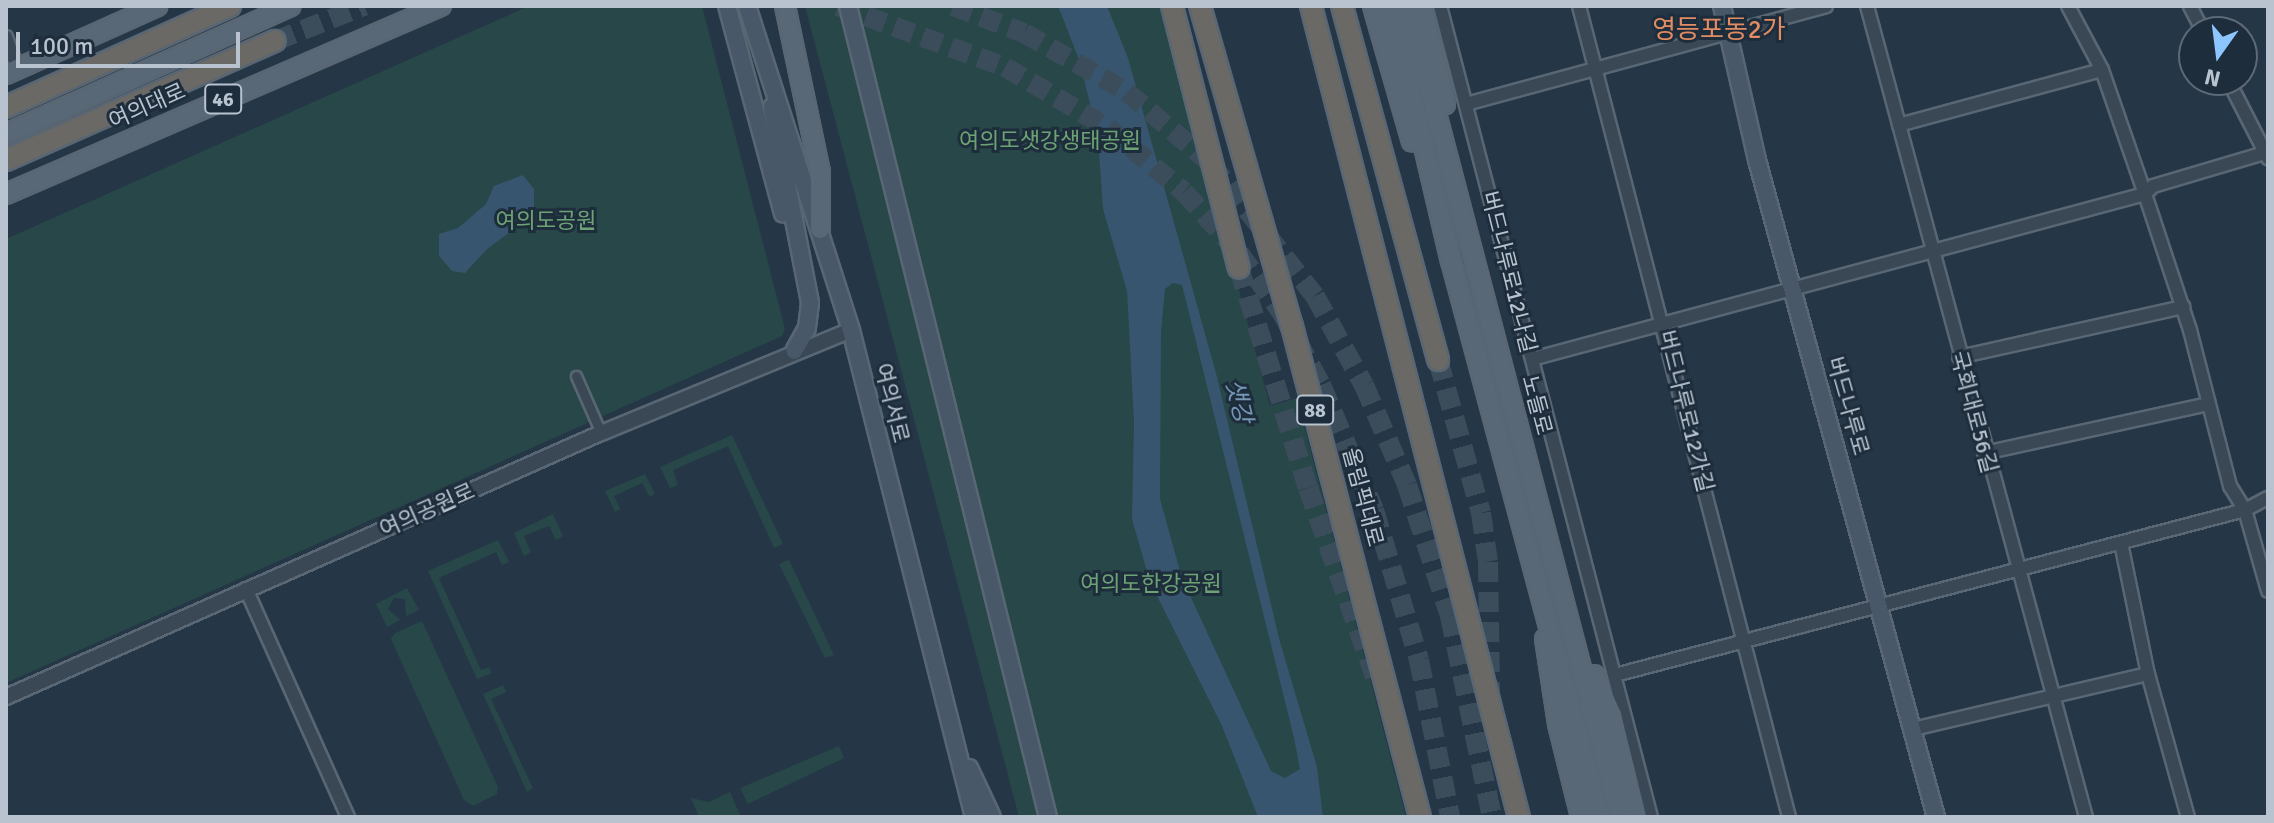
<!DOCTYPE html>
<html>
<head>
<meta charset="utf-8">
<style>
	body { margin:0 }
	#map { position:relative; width:2274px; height:823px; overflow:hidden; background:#253747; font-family:Signika,"Noto Sans KR",sans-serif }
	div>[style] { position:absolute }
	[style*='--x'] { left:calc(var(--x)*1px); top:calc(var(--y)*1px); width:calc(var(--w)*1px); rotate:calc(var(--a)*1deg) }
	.green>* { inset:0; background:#274748 }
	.water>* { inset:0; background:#37556f }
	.trunk-tunnel>* { height:20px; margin-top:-10px; transform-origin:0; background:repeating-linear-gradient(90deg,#3b4c5b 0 20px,transparent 0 30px) }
	.roads { filter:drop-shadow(2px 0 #596673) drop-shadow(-2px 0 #596673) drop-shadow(0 2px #596673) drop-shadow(0 -2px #596673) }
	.pedestrian>* { height:9px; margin:-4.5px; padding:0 4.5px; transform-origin:4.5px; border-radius:4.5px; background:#3a4856 }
	.minor>* { height:12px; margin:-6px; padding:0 6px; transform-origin:6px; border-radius:6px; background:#3a4856 }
	.tertiary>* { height:14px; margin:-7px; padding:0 7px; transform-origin:7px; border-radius:7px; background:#3a4856 }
	.secondary>* { height:16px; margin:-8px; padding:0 8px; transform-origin:8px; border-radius:8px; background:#485869 }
	.primary>* { height:18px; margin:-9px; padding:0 9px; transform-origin:9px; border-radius:9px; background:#586876 }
	.trunk>* { height:20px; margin:-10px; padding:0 10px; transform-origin:10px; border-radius:10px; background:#6a6966 }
	span { translate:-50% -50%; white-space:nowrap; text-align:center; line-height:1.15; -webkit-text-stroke:6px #1e2d3c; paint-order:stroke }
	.shield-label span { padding:2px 6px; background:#1e2d3c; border:2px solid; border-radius:6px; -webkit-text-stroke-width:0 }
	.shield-label { font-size:20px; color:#b8c3cf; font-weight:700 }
	.street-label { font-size:22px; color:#b8c3cf }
	.park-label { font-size:22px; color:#6da274 }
	.water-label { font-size:24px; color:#7597b5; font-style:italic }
	.quarter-label { font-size:26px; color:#e18c62 }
	.frame { position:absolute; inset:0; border:8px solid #b8c3cf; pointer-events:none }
	.north { position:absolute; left:2178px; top:16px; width:80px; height:80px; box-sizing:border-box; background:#1e2d3c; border:2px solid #5c6977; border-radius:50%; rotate:194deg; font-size:22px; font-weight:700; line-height:32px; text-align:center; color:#b8c3cf }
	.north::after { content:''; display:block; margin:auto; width:28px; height:36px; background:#8dc5ff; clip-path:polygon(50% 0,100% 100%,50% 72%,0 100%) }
	.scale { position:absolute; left:16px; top:32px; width:224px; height:36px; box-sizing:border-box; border:4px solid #b8c3cf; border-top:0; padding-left:10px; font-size:24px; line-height:28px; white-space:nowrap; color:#b8c3cf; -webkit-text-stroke:6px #1e2d3c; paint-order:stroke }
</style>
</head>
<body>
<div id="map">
	<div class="green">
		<div style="clip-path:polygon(529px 6px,702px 6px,785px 329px,782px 336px,6px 683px,6px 239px)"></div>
		<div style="clip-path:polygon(805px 6px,1163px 6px,1270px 406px,1297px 398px,1406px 817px,1019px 817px)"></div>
		<div style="clip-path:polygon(732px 435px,783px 544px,774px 548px,728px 446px,673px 470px,678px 485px,670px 488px,660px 467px)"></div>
		<div style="clip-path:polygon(645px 474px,655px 494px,650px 497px,642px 483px,614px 496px,620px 509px,615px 512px,605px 491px)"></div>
		<div style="clip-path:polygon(553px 514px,563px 536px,556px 540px,549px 526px,524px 536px,531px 552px,524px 556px,514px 533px)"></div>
		<div style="clip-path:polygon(498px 540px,509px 562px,502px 565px,496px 552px,439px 578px,481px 670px,489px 667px,492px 673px,477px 679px,428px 571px)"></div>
		<div style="clip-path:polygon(789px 560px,834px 655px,825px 658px,779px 564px)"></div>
		<div style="clip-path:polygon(407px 588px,419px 610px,406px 616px,405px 599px,394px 598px,388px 609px,400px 620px,387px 627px,376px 604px)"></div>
		<div style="clip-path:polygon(422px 621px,498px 787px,497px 794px,473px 806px,464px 800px,391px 639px,395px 633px)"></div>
		<div style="clip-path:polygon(503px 685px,506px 692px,491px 699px,533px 788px,527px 792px,483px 694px)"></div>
		<div style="clip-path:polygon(839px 746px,844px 758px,748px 804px,740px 788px)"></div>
		<div style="clip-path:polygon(730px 792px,741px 817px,699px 817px,691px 798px,709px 802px)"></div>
	</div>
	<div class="water">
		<div style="clip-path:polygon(evenodd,1058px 6px,1107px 6px,1128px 58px,1216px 373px,1280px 642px,1317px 767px,1323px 817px,1258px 817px,1222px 726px,1150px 582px,1132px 519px,1134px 422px,1127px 291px,1103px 209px,1098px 138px,1080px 62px,1058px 6px,1173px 283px,1182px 285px,1294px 738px,1300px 769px,1285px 778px,1271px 771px,1182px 578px,1160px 499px,1161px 332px,1165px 289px,1173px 283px)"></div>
		<div style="clip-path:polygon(523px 175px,534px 189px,534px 215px,487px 249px,465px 273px,452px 271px,439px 256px,439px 234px,458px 228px,486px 204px,494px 186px)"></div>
	</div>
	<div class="trunk-tunnel">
		<div style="--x:838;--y:6;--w:178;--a:20.1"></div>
		<div style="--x:1005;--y:67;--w:120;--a:30.6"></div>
		<div style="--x:1108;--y:128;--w:99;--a:40.1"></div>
		<div style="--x:1184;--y:192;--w:82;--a:48"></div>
		<div style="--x:1239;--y:253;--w:74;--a:54.4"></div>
		<div style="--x:1282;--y:313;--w:82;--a:61.6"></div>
		<div style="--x:1321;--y:385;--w:136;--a:67"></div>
		<div style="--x:1374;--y:510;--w:157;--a:73.3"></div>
		<div style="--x:1419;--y:660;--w:160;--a:78.8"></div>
		<div style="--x:953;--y:6;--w:76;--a:20.8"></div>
		<div style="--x:1024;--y:33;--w:119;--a:29.8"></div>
		<div style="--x:1127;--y:92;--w:109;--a:40.5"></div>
		<div style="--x:1210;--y:163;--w:169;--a:51.7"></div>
		<div style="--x:1315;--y:296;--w:102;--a:61.2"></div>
		<div style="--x:1364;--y:385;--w:109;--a:66.7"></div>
		<div style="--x:1407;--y:485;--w:138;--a:71.8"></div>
		<div style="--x:1450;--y:616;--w:205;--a:78.2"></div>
		<div style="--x:275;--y:41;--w:96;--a:-21.5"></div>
		<div style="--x:1239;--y:268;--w:231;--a:72.6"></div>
		<div style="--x:1308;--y:488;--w:209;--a:70.4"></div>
		<div style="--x:1438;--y:360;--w:159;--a:74.3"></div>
		<div style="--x:1481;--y:513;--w:49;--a:81.9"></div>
		<div style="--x:1488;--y:562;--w:131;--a:89.1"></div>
	</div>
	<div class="roads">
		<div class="pedestrian">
			<div style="--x:576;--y:376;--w:62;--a:66.3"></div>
		</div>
		<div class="minor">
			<div style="--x:1440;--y:6;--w:838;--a:75.42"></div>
			<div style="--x:1579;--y:6;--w:838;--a:75.48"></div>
			<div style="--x:1867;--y:6;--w:840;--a:74.89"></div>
			<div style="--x:2068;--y:6;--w:72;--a:62"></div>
			<div style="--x:2102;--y:70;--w:131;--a:70.9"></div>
			<div style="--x:2145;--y:194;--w:143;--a:71.7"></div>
			<div style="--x:2190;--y:330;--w:161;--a:75.6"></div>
			<div style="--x:2230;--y:486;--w:28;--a:58"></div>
			<div style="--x:2245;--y:510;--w:84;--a:74.1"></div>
			<div style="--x:2190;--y:6;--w:29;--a:63"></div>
			<div style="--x:6;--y:37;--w:33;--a:70"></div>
			<div style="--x:2228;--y:80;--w:88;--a:62.9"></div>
			<div style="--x:1466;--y:104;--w:373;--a:-15.2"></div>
			<div style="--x:1899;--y:125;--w:210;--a:-15.2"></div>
			<div style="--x:1959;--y:357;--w:230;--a:-12.6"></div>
			<div style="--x:1532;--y:359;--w:635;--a:-15.07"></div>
			<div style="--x:2145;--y:194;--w:11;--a:-45"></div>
			<div style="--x:2153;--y:186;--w:120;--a:-16.5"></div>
			<div style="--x:1984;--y:453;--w:230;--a:-12.3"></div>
			<div style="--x:2121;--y:543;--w:134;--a:78.4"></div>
			<div style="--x:2148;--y:674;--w:148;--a:74.4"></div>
			<div style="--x:246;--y:589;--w:250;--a:65.9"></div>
			<div style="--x:1615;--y:675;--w:651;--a:-14.68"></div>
			<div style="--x:2245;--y:510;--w:26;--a:-28"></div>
			<div style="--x:1913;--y:729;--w:241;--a:-13.2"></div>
		</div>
		<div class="tertiary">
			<div style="--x:6;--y:697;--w:651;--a:-23.93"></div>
			<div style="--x:601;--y:433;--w:270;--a:-22.4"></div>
		</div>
		<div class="secondary">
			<div style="--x:727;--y:6;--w:215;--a:74.9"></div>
			<div style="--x:747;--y:6;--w:340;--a:72.2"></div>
			<div style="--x:851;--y:330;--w:502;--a:75.83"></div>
			<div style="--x:848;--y:6;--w:835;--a:76.15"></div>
			<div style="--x:1722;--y:6;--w:158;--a:77.2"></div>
			<div style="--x:1757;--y:160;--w:681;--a:74.76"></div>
			<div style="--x:772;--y:107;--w:200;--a:79"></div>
			<div style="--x:810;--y:303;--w:25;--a:97"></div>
			<div style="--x:807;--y:328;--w:26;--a:119"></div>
			<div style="--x:969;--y:768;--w:54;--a:64.9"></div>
		</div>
		<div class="primary">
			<div style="--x:785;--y:6;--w:170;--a:78.1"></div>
			<div style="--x:820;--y:172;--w:57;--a:90"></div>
			<div style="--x:1373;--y:6;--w:141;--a:74"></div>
			<div style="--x:1391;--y:6;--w:262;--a:76.8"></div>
			<div style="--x:1451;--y:261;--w:576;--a:75"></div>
			<div style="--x:1408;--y:6;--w:838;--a:75.35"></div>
			<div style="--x:1422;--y:6;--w:101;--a:76.8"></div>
			<div style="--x:6;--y:74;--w:166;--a:-24.2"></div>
			<div style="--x:6;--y:134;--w:312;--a:-24.2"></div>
			<div style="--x:6;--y:194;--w:474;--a:-23.4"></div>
			<div style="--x:1545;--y:639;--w:86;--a:81.3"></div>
			<div style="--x:1558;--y:724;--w:96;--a:76.1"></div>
			<div style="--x:1594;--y:675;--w:44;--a:65.8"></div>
			<div style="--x:1612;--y:715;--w:105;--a:76.2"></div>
		</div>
		<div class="trunk">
			<div style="--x:1172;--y:6;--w:270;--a:75.7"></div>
			<div style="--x:1200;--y:6;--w:333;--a:74"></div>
			<div style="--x:1292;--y:326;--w:507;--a:75.39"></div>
			<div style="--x:1311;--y:6;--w:837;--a:75.62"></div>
			<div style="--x:1342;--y:6;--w:367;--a:74.8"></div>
			<div style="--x:6;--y:107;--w:246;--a:-24.3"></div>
			<div style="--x:6;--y:160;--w:294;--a:-23.9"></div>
		</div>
	</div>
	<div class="shield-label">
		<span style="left:223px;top:99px">46</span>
		<span style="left:1315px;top:410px">88</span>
	</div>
	<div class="street-label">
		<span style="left:147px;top:106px;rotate:-24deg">여의대로</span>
		<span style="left:1509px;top:272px;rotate:76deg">버드나루로12나길</span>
		<span style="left:892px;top:403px;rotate:76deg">여의서로</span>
		<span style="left:1537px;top:405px;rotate:75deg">노들로</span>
		<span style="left:1848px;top:406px;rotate:74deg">버드나루로</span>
		<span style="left:1686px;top:411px;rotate:76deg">버드나루로12가길</span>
		<span style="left:1974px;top:412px;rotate:75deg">국회대로56길</span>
		<span style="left:1363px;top:497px;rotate:75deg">올림픽대로</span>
		<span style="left:427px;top:510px;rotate:-24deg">여의공원로</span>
	</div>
	<div class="park-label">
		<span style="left:1050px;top:141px">여의도샛강생태공원</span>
		<span style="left:546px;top:221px">여의도공원</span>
		<span style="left:1151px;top:584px">여의도한강공원</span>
	</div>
	<div class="water-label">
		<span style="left:1238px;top:401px;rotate:76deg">샛강</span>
	</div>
	<div class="quarter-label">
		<span style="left:1719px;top:31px">영등포동2가</span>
	</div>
	<div class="frame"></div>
	<div class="north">N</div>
	<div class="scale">100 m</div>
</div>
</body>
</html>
